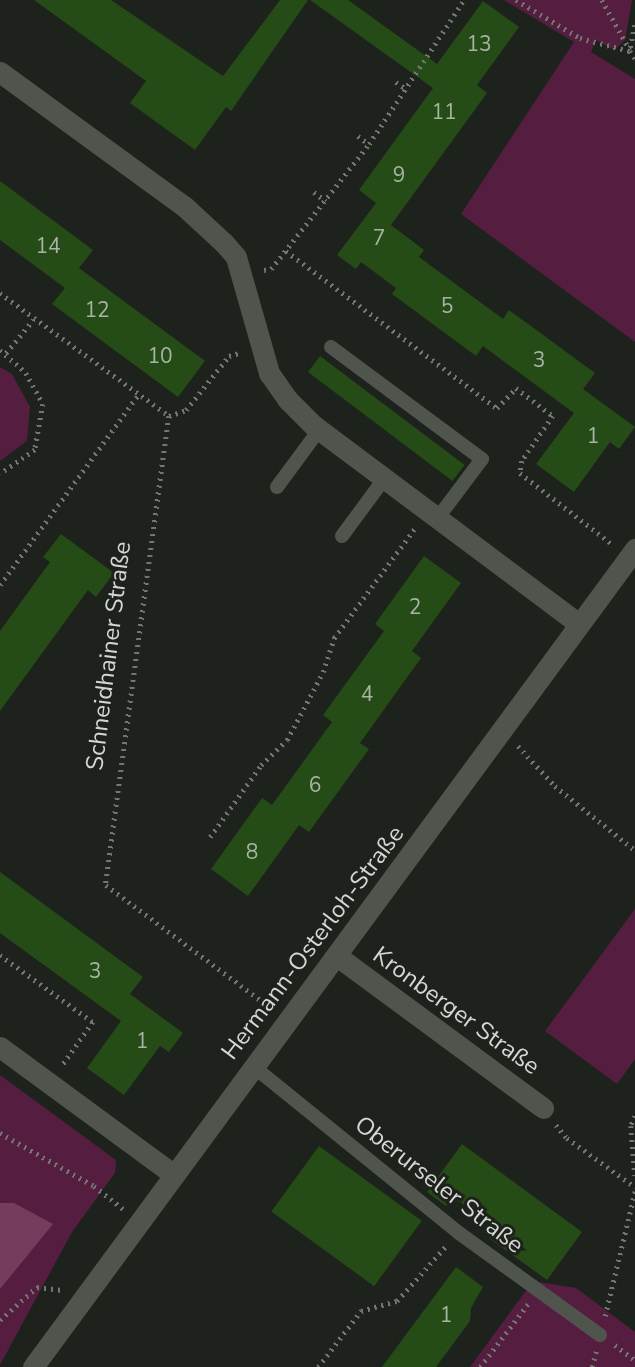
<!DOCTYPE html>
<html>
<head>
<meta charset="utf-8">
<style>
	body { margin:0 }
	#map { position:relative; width:635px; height:1367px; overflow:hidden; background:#1e221c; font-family:"Nunito Sans",sans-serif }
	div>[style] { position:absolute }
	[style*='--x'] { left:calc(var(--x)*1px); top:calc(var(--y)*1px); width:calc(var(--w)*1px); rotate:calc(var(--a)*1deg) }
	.green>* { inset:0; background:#551e40 }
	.water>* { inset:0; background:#763c5e }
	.building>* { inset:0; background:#254b16; transform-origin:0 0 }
	.path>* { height:4.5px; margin-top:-2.25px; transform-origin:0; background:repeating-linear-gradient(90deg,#737671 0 2px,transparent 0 7px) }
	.lane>* { height:14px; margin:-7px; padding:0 7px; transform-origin:7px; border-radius:7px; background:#4f544d }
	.street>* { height:21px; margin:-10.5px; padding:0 10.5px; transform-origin:10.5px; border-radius:10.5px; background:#4f544d }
	.secondary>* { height:21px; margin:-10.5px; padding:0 10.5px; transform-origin:10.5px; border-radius:10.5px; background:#4f544d }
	span { translate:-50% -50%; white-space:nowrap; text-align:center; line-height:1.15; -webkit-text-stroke:6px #1e221c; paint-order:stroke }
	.number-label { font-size:21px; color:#a8b4a4 }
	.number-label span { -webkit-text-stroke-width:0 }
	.street-label { font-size:24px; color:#d4d7d3 }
</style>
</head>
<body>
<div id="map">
	<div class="green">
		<div style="clip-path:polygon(504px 0,632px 0,625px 40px,614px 50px,596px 40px,591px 52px,635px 79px,635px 342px,461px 214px,574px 42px)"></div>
		<div style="clip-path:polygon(0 367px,12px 374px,30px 407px,27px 441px,0 461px)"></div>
		<div style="clip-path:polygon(635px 909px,635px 1059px,617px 1084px,545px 1031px)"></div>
		<div style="clip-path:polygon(0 1075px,116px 1160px,115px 1173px,72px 1232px,0 1365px)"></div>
		<div style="clip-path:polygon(533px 1281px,576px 1288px,635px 1332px,635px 1367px,470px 1367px)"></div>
	</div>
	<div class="water">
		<div style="clip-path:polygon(0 1203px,14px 1203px,53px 1224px,0 1289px)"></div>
	</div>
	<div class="building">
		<div style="clip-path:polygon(34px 0,111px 0,223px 76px,280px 0,308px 0,231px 111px,226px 107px,195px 150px,130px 103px,146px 81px)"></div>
		<div style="clip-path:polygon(310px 0,348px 0,437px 64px,483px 1px,519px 27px,477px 85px,487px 93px,391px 225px,424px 250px,419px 257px,503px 319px,509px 310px,595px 373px,583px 389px,635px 427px,619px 449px,610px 442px,574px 492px,536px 464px,574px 413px,483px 346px,476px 356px,392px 294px,396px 288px,361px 262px,356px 269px,337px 255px,376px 203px,359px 190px,433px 88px)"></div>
		<div style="clip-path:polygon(0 181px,93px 250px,79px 268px,205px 361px,178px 397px,52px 304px,65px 288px,0 240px)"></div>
		<div style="left:320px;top:356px;width:181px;height:20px;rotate:37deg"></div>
		<div style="clip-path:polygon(61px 534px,114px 573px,96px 597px,88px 590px,0 711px,0 631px,50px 562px,43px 557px)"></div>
		<div style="clip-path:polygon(424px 556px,461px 583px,412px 651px,421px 658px,360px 743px,369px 749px,309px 832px,299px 825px,248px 896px,211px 869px,262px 798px,272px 805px,332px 722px,323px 715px,384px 631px,375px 624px)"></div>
		<div style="clip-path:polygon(0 872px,143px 977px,130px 994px,183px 1033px,169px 1052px,160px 1046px,124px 1095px,87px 1068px,121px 1021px,0 933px)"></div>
		<div style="clip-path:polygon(462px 1144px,582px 1232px,547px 1280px,489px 1238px,496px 1228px,453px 1197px,446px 1206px,427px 1192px)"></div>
		<div style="left:319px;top:1146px;width:127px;height:81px;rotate:36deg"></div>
		<div style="clip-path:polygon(456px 1267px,483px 1287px,471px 1308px,470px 1321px,436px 1367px,382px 1367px)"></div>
	</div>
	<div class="path">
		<div style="--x:516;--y:0;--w:74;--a:30.7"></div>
		<div style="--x:580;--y:38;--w:52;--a:14.6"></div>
		<div style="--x:602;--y:0;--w:57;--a:60.8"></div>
		<div style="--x:635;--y:25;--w:26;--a:101"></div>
		<div style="--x:630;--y:51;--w:9;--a:54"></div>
		<div style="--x:396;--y:82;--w:14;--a:34"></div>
		<div style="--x:358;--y:136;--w:14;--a:36"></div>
		<div style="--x:314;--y:192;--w:15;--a:37"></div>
		<div style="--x:286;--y:251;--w:263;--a:36.7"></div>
		<div style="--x:497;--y:408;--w:28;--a:-46"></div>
		<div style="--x:516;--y:388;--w:46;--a:37.1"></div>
		<div style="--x:553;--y:416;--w:55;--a:124.6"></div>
		<div style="--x:522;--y:461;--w:12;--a:99"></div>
		<div style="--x:520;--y:473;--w:116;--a:37.7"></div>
		<div style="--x:264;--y:270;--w:7;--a:-8"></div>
		<div style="--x:271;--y:269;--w:159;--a:-51.9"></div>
		<div style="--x:369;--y:144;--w:173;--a:-56.6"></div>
		<div style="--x:0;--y:293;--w:209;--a:36"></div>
		<div style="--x:169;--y:416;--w:473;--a:97.7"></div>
		<div style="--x:106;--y:885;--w:206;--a:36.7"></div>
		<div style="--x:0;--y:350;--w:35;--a:41"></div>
		<div style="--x:26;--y:373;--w:35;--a:61"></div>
		<div style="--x:43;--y:404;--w:47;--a:99.9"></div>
		<div style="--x:35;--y:450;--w:42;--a:145.6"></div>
		<div style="--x:6;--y:353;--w:43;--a:-50.7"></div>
		<div style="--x:169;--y:416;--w:18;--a:-19"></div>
		<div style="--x:186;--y:410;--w:69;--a:-51.5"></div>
		<div style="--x:229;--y:356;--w:10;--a:-17"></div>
		<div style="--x:0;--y:585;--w:236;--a:-54"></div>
		<div style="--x:518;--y:746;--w:54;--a:47.2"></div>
		<div style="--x:555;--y:786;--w:102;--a:38.7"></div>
		<div style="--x:210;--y:837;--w:88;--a:-54.7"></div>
		<div style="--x:261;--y:765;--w:36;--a:-44"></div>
		<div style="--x:287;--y:740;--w:77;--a:-62.1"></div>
		<div style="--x:323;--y:672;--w:36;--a:-72"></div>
		<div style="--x:334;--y:638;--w:137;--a:-53.6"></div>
		<div style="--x:0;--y:955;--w:115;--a:35.8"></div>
		<div style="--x:93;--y:1022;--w:54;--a:125.2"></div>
		<div style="--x:635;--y:1116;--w:11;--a:112"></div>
		<div style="--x:631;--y:1126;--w:50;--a:85.4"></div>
		<div style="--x:556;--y:1125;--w:17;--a:50"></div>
		<div style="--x:567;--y:1138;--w:84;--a:35.8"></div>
		<div style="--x:0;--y:1133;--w:108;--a:29.4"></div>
		<div style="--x:94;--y:1186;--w:37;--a:38"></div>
		<div style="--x:605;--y:1316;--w:129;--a:-76.5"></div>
		<div style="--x:0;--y:1320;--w:50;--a:-41.7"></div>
		<div style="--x:37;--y:1287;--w:25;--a:7"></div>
		<div style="--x:615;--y:1345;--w:25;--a:37"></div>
		<div style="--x:318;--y:1367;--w:71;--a:-52.5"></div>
		<div style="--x:361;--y:1311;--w:37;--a:-16"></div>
		<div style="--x:397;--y:1301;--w:74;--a:-48.3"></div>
		<div style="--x:480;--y:1367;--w:79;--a:-52.7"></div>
		<div style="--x:592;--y:1367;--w:16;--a:-75"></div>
	</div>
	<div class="lane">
		<div style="--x:331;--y:347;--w:188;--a:36.6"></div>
		<div style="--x:482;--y:459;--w:75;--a:126.9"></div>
		<div style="--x:277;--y:487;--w:71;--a:-53.6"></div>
		<div style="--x:342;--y:536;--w:71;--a:-53.6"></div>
		<div style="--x:254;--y:1067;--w:264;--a:39"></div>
		<div style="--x:459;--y:1233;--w:174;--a:35.9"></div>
	</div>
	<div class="street">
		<div style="--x:0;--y:72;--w:229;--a:36.1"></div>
		<div style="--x:185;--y:207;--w:53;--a:42.7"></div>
		<div style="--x:224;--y:243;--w:18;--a:49"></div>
		<div style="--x:236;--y:257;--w:121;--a:74.1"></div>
		<div style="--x:269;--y:373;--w:33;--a:55"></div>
		<div style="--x:288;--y:400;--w:35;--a:45"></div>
		<div style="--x:313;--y:425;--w:332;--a:36.8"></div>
		<div style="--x:337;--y:956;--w:256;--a:36.4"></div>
		<div style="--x:0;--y:1047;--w:216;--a:36.3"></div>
	</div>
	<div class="secondary">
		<div style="--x:33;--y:1367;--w:1016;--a:-53.65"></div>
	</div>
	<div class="number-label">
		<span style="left:479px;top:44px">13</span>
		<span style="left:444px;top:112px">11</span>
		<span style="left:399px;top:175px">9</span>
		<span style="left:379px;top:238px">7</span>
		<span style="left:48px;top:246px">14</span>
		<span style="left:447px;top:306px">5</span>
		<span style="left:97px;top:310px">12</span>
		<span style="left:160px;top:356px">10</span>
		<span style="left:539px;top:360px">3</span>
		<span style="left:593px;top:436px">1</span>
		<span style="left:415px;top:607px">2</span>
		<span style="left:367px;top:694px">4</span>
		<span style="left:315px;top:785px">6</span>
		<span style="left:252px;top:852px">8</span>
		<span style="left:95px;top:971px">3</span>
		<span style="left:142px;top:1041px">1</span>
		<span style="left:446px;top:1315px">1</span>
	</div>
	<div class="street-label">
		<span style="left:109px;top:656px;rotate:-83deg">Schneidhainer Straße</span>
		<span style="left:313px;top:943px;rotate:-53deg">Hermann-Osterloh-Straße</span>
		<span style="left:456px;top:1011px;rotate:36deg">Kronberger Straße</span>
		<span style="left:439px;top:1185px;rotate:38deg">Oberurseler Straße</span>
	</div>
</div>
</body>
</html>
